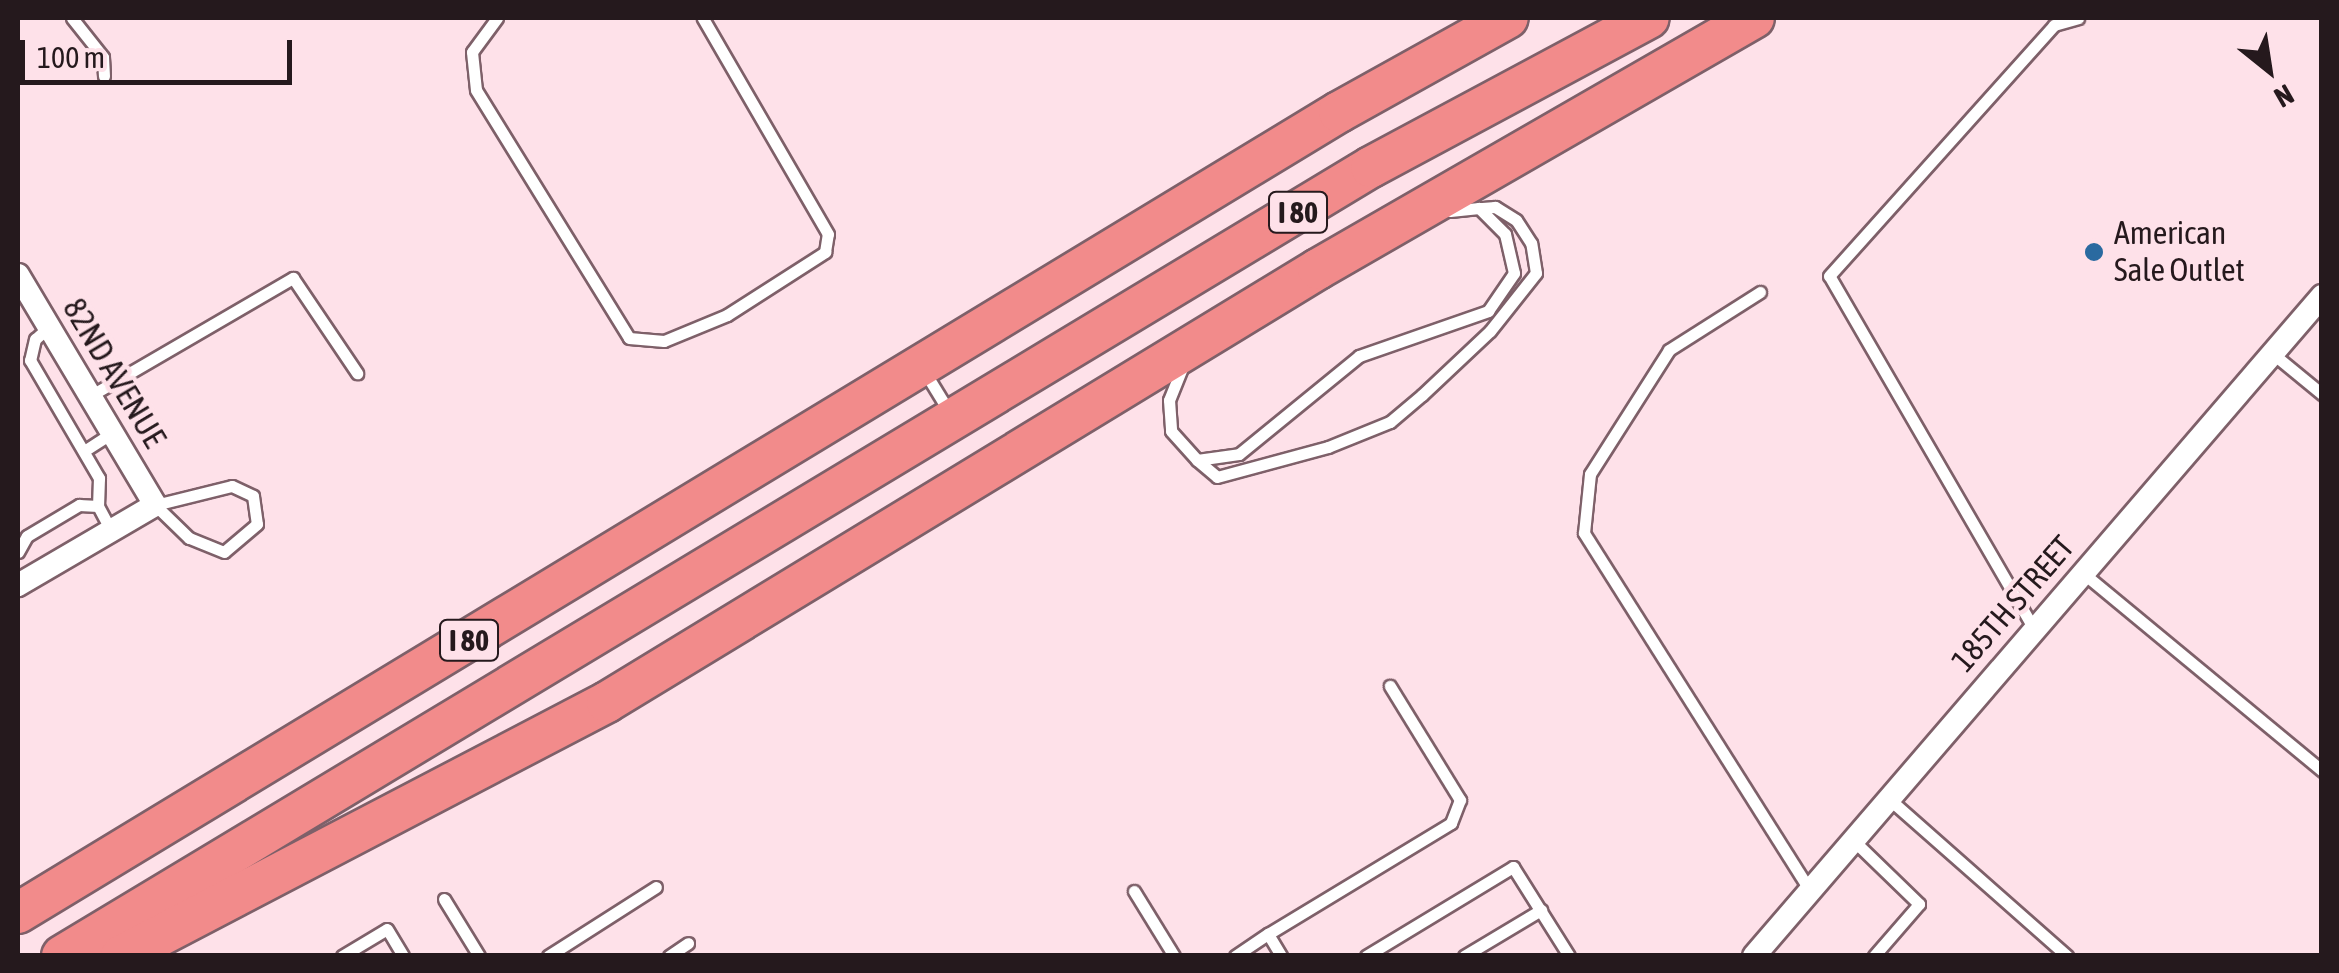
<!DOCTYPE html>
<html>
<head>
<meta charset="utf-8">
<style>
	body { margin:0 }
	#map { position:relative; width:2339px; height:973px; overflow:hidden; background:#fee1e9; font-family:"Asap Condensed",sans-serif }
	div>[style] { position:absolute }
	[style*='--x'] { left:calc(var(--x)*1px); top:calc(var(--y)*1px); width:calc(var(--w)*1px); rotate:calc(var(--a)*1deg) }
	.roads { filter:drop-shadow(2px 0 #7e6069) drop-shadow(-2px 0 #7e6069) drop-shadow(0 2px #7e6069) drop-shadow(0 -2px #7e6069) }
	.service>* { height:11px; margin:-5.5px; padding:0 5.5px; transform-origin:5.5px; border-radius:5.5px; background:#fff }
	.minor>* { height:22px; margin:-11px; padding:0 11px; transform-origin:11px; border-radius:11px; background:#fff }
	.motorway>* { height:40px; margin:-20px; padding:0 20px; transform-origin:20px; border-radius:20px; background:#f28b8b }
	.dots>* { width:28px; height:28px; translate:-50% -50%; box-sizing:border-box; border:5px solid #fee1e9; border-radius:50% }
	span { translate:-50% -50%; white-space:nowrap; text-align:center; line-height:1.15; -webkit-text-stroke:9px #fee1e9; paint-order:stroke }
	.shield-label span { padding:2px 8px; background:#fee1e9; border:2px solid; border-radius:8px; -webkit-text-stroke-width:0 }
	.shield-label { font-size:30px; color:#25191d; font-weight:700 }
	.poi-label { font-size:32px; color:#25191d }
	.left { translate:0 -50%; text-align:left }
	.street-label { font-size:32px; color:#25191d }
	.frame { position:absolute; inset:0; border:20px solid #25191d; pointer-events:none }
	.north { position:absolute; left:2219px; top:20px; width:100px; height:100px; -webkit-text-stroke:8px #fee1e9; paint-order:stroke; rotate:150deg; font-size:28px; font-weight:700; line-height:40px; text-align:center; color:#25191d }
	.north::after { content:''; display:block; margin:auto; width:35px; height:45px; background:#25191d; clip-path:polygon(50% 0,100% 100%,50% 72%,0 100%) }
	.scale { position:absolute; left:20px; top:40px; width:272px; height:45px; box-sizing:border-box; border:5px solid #25191d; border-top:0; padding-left:12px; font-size:30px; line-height:35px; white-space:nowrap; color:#25191d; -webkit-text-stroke:8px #fee1e9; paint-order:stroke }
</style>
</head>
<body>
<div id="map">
	<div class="roads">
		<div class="service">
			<div style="--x:72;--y:18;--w:50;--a:51.5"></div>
			<div style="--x:103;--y:57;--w:19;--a:87"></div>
			<div style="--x:497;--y:18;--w:42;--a:126.3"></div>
			<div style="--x:472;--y:52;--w:38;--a:84"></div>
			<div style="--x:476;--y:90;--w:291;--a:58.3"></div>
			<div style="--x:629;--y:338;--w:35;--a:5"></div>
			<div style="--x:664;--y:341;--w:68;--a:-22.4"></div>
			<div style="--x:727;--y:315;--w:117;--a:-32.7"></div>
			<div style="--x:825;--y:252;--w:18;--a:-81"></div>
			<div style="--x:828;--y:234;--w:250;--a:-120.1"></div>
			<div style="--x:1760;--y:292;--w:108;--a:147.5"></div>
			<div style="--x:1669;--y:350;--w:147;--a:122.5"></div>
			<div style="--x:1590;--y:474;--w:59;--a:95.8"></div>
			<div style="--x:1584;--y:533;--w:423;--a:57.7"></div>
			<div style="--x:49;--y:327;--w:18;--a:139"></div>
			<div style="--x:35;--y:339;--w:22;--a:103"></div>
			<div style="--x:30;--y:360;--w:137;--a:59.7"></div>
			<div style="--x:99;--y:478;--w:28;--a:92"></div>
			<div style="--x:98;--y:506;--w:27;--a:62"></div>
			<div style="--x:2272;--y:353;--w:65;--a:39.4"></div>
			<div style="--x:1184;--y:363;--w:40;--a:112"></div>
			<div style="--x:1169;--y:400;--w:31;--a:86"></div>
			<div style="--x:1171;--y:431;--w:39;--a:48"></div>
			<div style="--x:1197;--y:460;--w:42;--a:-8.1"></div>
			<div style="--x:1239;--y:454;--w:155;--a:-39.2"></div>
			<div style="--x:1359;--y:356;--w:137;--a:-19.2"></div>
			<div style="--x:1488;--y:311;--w:46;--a:-55.6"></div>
			<div style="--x:1514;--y:273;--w:40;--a:-103"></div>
			<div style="--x:1505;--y:234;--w:37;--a:-135"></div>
			<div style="--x:1479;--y:208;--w:29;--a:174"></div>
			<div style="--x:923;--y:369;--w:52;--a:58.5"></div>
			<div style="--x:90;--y:396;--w:235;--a:-30.2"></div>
			<div style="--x:293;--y:278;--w:115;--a:56"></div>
			<div style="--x:84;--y:451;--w:33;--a:-33"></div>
			<div style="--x:1197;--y:460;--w:26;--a:40"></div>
			<div style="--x:1217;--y:477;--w:115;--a:-15.1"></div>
			<div style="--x:1328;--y:447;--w:67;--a:-22"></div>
			<div style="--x:1390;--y:422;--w:42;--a:-40.2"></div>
			<div style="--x:1422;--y:395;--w:93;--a:-43.3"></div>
			<div style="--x:1490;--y:331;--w:74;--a:-51.6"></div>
			<div style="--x:1536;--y:273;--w:30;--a:-99"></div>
			<div style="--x:1531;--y:243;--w:27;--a:-123"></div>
			<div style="--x:1516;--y:220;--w:25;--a:-148"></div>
			<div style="--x:1495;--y:207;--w:16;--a:176"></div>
			<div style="--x:232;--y:486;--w:23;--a:25"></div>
			<div style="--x:253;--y:496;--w:28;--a:82"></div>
			<div style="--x:257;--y:524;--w:43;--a:139.7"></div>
			<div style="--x:224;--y:552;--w:38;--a:-158"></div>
			<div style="--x:189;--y:538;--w:47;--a:-135.9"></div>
			<div style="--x:155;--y:505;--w:79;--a:-13.9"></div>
			<div style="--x:18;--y:552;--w:18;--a:-61"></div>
			<div style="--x:27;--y:536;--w:61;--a:-30.8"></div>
			<div style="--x:79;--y:505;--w:19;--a:3"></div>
			<div style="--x:2083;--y:573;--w:310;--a:39.6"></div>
			<div style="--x:2034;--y:629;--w:408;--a:-120.1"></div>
			<div style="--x:1829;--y:276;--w:337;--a:-48.1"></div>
			<div style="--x:2054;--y:25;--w:25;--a:-16"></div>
			<div style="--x:1888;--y:798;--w:239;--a:41.4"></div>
			<div style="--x:1853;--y:840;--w:92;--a:44.1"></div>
			<div style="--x:1919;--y:904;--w:69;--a:130.9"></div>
			<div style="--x:1134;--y:891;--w:76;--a:58.4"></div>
			<div style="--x:444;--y:899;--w:67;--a:58.4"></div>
			<div style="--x:1268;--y:934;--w:214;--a:-31.2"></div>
			<div style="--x:1451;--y:823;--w:25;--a:-69"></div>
			<div style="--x:1460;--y:800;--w:134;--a:-121.6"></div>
			<div style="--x:342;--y:956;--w:52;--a:-31"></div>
			<div style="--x:387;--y:929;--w:31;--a:59"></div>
			<div style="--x:548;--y:956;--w:128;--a:-32.6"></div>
			<div style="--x:669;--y:956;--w:23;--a:-34"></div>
			<div style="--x:1235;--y:956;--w:40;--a:-34"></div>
			<div style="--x:1268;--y:934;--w:26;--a:59"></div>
			<div style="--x:1366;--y:956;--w:172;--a:-31.2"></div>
			<div style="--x:1513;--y:867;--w:105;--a:57.8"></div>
			<div style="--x:1464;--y:956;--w:90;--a:-30.9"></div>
		</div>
		<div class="minor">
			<div style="--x:18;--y:275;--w:268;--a:59.2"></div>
			<div style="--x:155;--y:505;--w:159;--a:149.7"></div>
			<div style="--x:1754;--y:956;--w:871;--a:-49.28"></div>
		</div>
		<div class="motorway">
			<div style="--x:18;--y:913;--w:1545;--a:-31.23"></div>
			<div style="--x:1339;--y:112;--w:193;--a:-29.1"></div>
			<div style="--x:62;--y:956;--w:1528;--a:-31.08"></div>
			<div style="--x:1371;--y:167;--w:315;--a:-28.2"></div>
			<div style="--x:121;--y:956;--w:548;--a:-27.59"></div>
			<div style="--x:607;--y:702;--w:832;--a:-31.34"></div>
			<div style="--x:1318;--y:269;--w:503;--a:-29.93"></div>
		</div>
	</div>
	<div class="dots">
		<div style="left:2094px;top:252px;background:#2a6aa0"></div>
	</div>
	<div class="shield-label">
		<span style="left:1298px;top:212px">I 80</span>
		<span style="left:469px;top:640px">I 80</span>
	</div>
	<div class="poi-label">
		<span class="left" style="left:2114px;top:252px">American<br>Sale Outlet</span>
	</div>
	<div class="street-label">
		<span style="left:114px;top:373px;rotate:59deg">82ND AVENUE</span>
		<span style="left:2013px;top:604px;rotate:-49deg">185TH STREET</span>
	</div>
	<div class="frame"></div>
	<div class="north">N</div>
	<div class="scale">100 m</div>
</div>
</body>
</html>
